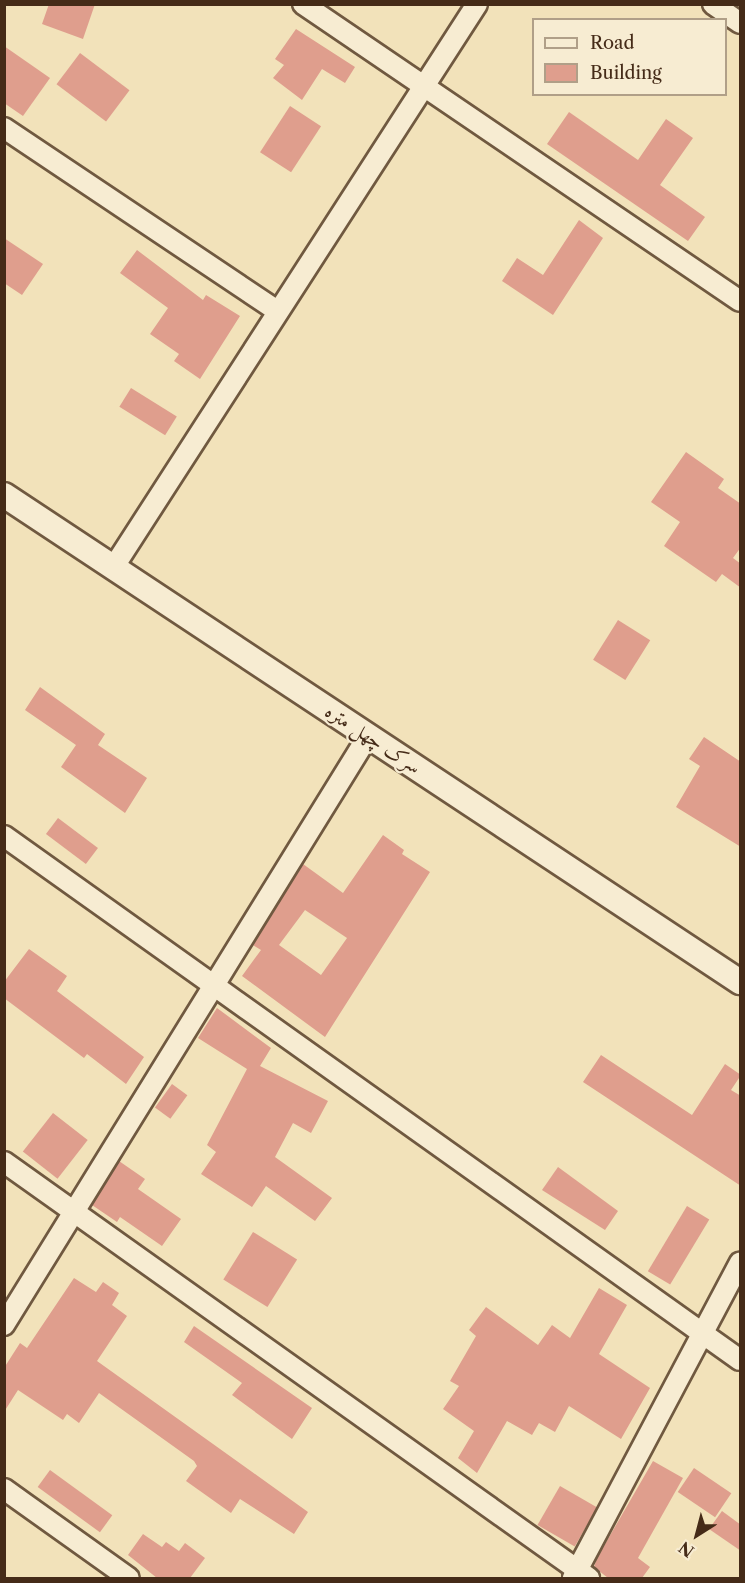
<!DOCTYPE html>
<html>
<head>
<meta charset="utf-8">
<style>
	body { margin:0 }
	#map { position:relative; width:745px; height:1583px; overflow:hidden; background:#f2e2ba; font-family:"Libre Caslon Text",Amiri,serif }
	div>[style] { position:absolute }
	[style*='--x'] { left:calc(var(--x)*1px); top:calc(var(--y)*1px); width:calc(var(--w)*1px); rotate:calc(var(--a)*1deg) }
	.building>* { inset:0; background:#df9e8d; transform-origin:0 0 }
	.roads { filter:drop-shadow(2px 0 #705940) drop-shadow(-2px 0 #705940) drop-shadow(0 2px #705940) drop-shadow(0 -2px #705940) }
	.minor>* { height:20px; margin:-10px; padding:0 10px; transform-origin:10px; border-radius:10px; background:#f7ecd2 }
	.tertiary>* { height:24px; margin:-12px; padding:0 12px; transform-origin:12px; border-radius:12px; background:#f7ecd2 }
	span { translate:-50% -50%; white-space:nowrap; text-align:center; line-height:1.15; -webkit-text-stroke:4.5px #f7ecd2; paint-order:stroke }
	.street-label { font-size:20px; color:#452b18 }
	.frame { position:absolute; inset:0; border:6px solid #452b18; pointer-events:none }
	.legend { position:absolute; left:532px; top:18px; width:195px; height:78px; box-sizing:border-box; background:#f7ecd2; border:2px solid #b09f88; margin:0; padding:8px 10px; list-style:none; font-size:18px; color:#452b18 }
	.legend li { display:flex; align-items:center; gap:12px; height:30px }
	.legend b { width:30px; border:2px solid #b09f88 }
	.north { position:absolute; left:667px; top:1505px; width:60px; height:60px; -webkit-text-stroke:4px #f7ecd2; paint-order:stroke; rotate:216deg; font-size:16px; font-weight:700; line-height:24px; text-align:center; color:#452b18 }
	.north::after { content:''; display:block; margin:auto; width:21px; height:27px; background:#452b18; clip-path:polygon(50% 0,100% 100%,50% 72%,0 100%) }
</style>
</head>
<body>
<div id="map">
	<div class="building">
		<div style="clip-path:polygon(49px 4px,95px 4px,83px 39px,42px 24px)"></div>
		<div style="clip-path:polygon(296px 29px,355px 67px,345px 83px,322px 69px,302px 100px,273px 78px,284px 65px,275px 59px)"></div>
		<div style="clip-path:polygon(4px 46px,50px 78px,23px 116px,4px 103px)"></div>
		<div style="left:80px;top:53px;width:62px;height:39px;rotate:37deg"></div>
		<div style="left:290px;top:106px;width:37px;height:55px;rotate:33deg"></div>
		<div style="clip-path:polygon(569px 112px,638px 160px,666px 119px,693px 138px,660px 185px,705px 217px,688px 241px,547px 144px)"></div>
		<div style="clip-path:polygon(579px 220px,603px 238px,553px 315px,502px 281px,517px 258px,543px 275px)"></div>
		<div style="clip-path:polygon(4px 238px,43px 264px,22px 295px,4px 283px)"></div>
		<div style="clip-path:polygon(137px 250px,203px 300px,206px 295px,240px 316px,200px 379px,174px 361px,179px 354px,150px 334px,168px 308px,120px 273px)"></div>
		<div style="left:131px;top:388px;width:54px;height:22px;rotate:32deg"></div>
		<div style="clip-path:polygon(686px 452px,724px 479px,718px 488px,741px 504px,741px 547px,733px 558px,741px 564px,741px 588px,722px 574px,716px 582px,664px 546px,680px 522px,651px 502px)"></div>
		<div style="left:618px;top:620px;width:38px;height:47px;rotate:32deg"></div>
		<div style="clip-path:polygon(40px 687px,105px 734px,98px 745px,147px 778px,125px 813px,61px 767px,76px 745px,25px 710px)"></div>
		<div style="clip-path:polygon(704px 737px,741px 762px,741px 847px,676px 807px,700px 766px,689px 759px)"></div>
		<div style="left:58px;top:818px;width:50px;height:20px;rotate:37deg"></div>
		<div style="clip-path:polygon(evenodd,383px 835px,404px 850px,402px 854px,430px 872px,325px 1037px,242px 976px,261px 950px,253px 945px,303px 864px,343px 893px,383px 835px,305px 910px,347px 938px,321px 975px,279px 945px,305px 910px)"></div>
		<div style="clip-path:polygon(29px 949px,67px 976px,57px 991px,144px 1057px,126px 1084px,87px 1054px,84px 1058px,4px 998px,4px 982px)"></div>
		<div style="clip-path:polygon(217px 1008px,271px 1048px,260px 1066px,328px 1101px,311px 1133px,293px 1123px,275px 1157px,332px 1198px,315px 1221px,266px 1186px,252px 1207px,201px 1174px,216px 1152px,207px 1145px,247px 1069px,198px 1038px)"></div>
		<div style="clip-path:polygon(601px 1055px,692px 1115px,725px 1064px,741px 1075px,731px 1090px,741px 1096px,741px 1186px,583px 1082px)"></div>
		<div style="left:172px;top:1084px;width:19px;height:29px;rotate:36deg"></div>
		<div style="left:53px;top:1113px;width:44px;height:49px;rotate:38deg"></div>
		<div style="clip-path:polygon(119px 1161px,145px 1179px,138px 1189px,181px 1219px,162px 1246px,120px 1217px,117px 1222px,92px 1205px)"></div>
		<div style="clip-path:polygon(558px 1167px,618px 1211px,605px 1230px,542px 1190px)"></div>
		<div style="left:687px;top:1206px;width:26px;height:76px;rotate:31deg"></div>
		<div style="left:253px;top:1232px;width:52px;height:56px;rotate:32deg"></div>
		<div style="clip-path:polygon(74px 1278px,96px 1292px,103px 1282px,119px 1293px,112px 1305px,127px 1316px,97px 1361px,308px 1512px,294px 1534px,240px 1499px,231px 1513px,186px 1481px,197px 1466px,194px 1461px,99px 1393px,79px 1423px,67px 1414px,63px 1420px,18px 1390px,4px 1412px,4px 1368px,20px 1343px,27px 1348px)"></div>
		<div style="clip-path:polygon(599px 1288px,627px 1305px,599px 1354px,650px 1388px,621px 1439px,569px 1406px,555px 1432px,539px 1423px,532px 1435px,507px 1421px,477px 1473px,458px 1458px,474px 1431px,443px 1409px,459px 1386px,450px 1381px,476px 1336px,469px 1330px,486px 1307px,538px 1345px,552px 1325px,570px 1338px)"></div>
		<div style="clip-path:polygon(194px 1326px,312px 1408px,292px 1439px,232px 1395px,242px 1383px,184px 1342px)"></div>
		<div style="clip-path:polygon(653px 1461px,683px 1478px,638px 1558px,650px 1567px,642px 1578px,608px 1578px,594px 1567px,597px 1558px)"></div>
		<div style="left:694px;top:1468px;width:45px;height:29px;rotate:34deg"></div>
		<div style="left:50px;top:1470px;width:77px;height:21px;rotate:36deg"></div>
		<div style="left:560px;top:1486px;width:43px;height:45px;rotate:30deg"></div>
		<div style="clip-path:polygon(722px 1511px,741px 1525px,741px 1551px,709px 1529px)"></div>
		<div style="clip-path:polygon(143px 1534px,162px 1547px,166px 1542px,179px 1551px,185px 1543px,205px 1558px,190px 1578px,157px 1578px,128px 1555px)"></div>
	</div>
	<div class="roads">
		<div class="minor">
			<div style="--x:303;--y:4;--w:528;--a:34.2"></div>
			<div style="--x:713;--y:4;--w:33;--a:35"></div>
			<div style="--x:4;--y:128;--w:329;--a:33.8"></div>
			<div style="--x:113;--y:568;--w:671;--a:-57.16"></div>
			<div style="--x:4;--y:836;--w:903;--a:35.45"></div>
			<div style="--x:4;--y:1162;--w:718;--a:35.42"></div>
			<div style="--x:4;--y:1325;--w:692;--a:-58.28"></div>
			<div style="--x:4;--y:1489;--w:153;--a:35.5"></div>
			<div style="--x:573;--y:1578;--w:357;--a:-62.1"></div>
		</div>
		<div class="tertiary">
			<div style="--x:4;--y:495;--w:883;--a:33.49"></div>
		</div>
	</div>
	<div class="street-label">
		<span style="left:373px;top:739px;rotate:33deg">سرک چهل متره</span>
	</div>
	<div class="frame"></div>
	<ul class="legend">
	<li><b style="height:8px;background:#f7ecd2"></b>Road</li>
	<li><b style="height:16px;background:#df9e8d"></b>Building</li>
	</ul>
	<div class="north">N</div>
</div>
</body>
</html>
